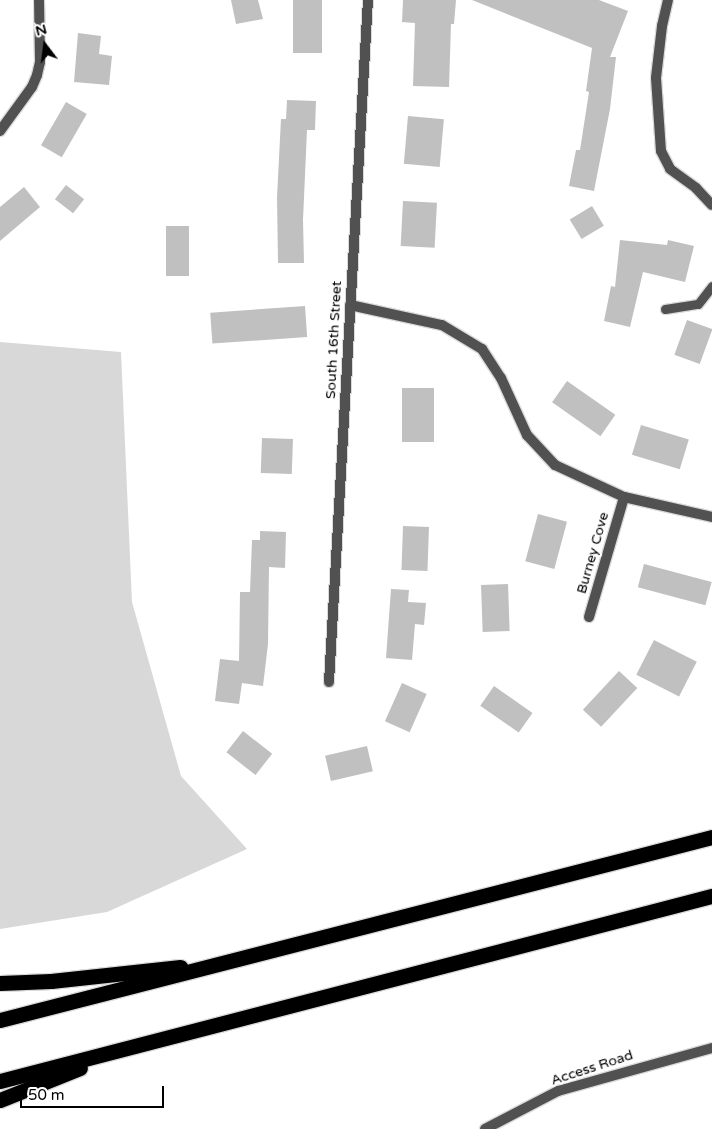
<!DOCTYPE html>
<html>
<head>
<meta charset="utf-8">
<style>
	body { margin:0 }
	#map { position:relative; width:712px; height:1129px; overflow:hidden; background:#fff; font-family:"Varela Round",sans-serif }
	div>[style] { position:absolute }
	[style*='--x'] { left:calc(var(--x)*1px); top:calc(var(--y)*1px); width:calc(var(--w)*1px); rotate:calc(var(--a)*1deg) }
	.green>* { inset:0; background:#d8d8d8 }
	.building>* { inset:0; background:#c0c0c0; transform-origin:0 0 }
	.roads { filter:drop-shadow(1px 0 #dbdbdb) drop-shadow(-1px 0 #dbdbdb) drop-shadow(0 1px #dbdbdb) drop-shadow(0 -1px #dbdbdb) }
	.lane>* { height:9px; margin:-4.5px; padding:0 4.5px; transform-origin:4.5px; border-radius:4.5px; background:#515151 }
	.street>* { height:10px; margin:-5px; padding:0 5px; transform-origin:5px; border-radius:5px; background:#515151 }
	.highway>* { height:15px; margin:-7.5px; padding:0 7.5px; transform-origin:7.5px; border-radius:7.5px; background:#000 }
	span { translate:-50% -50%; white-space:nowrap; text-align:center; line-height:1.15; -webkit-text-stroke:4.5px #fff; paint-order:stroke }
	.street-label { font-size:14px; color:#000 }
	.north { position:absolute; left:20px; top:20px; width:50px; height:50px; -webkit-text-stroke:4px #fff; paint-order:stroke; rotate:345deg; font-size:14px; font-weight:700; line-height:20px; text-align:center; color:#000 }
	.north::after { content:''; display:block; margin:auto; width:18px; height:22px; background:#000; clip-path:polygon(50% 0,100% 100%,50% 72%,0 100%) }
	.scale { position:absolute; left:20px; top:1086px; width:144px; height:22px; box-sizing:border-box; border:2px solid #000; border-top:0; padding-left:6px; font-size:15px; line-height:18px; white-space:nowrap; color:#000; -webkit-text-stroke:4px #fff; paint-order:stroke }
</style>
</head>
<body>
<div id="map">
	<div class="green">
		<div style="clip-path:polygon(0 342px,121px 352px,132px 602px,181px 776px,247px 849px,107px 912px,0 929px)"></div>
	</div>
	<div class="building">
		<div style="clip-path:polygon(231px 0,258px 0,263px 19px,236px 24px)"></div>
		<div style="left:293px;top:0;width:29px;height:53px"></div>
		<div style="clip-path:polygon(403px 0,456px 0,454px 24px,451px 24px,449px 87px,413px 86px,415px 23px,402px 22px)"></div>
		<div style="clip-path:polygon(472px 0,599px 0,628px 11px,610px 57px,616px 57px,610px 109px,594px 191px,569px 186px,576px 150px,580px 150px,589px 92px,586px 91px,592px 48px)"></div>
		<div style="clip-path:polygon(78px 33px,101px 36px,99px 54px,112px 56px,109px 85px,74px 82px)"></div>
		<div style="clip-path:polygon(287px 100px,316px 101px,315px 130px,307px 130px,303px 220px,304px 263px,278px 263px,277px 197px,281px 119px,286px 119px)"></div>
		<div style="left:66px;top:102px;width:24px;height:50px;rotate:30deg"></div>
		<div style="left:408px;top:116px;width:36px;height:48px;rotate:5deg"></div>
		<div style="left:66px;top:185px;width:23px;height:18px;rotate:38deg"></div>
		<div style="clip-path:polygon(24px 187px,40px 207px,0 241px,0 207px)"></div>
		<div style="left:403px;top:201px;width:34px;height:45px;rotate:3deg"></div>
		<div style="left:592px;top:206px;width:23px;height:26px;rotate:59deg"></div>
		<div style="left:166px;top:226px;width:23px;height:50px"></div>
		<div style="clip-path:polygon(620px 240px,667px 245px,668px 240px,694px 246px,685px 282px,643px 272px,630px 327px,604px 321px,611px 286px,615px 287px)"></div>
		<div style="left:305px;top:306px;width:31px;height:95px;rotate:86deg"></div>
		<div style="left:687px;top:320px;width:27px;height:37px;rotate:20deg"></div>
		<div style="left:567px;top:381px;width:59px;height:26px;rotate:35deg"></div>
		<div style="left:402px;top:388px;width:32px;height:54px"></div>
		<div style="left:641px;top:425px;width:50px;height:31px;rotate:17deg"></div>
		<div style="left:262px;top:438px;width:31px;height:35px;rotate:2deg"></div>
		<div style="left:538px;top:514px;width:30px;height:49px;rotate:15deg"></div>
		<div style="left:403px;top:526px;width:26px;height:44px;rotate:2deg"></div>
		<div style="clip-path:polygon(260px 531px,286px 532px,285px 568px,269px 567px,268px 644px,263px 686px,242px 683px,239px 704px,215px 701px,220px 659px,239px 661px,240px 592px,250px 592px,252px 540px,260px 540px)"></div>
		<div style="left:644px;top:564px;width:70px;height:24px;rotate:15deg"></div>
		<div style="left:508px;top:584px;width:47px;height:27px;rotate:88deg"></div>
		<div style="clip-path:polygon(391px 589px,409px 590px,408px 602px,426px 603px,424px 625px,415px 624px,412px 660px,386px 658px)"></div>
		<div style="left:654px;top:640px;width:48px;height:39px;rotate:27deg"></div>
		<div style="left:619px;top:671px;width:25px;height:53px;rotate:43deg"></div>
		<div style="left:402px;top:683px;width:27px;height:42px;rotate:24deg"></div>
		<div style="left:494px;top:686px;width:47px;height:24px;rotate:35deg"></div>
		<div style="left:243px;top:731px;width:37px;height:27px;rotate:38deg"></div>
		<div style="left:367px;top:746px;width:26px;height:43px;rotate:77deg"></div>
	</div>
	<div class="roads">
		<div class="lane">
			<div style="--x:665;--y:309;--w:33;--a:-9"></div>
			<div style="--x:698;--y:304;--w:23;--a:-52"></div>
		</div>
		<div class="street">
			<div style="--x:668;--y:0;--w:27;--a:103"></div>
			<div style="--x:662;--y:26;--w:52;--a:96.6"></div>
			<div style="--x:656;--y:78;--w:73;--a:86.1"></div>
			<div style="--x:661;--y:151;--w:20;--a:63"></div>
			<div style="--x:670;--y:169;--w:32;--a:36"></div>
			<div style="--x:696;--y:188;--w:23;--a:47"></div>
			<div style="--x:0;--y:131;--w:54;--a:-54"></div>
			<div style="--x:32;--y:87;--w:13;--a:-67"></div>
			<div style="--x:37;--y:75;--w:13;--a:-77"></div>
			<div style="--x:40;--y:62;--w:62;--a:-90.9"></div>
			<div style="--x:350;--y:305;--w:94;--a:12.3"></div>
			<div style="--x:442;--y:325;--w:47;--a:31"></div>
			<div style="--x:482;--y:349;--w:35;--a:57"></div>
			<div style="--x:501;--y:378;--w:63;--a:65.5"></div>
			<div style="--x:527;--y:435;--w:41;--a:47"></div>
			<div style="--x:555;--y:465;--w:76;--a:24.9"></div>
			<div style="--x:624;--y:497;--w:90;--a:12.8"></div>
			<div style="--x:589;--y:617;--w:125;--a:-73.7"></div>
			<div style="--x:329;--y:682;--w:683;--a:-86.73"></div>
			<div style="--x:485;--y:1129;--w:82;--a:-27.5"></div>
			<div style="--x:558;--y:1091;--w:160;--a:-15.6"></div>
		</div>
		<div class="highway">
			<div style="--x:0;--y:983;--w:51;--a:-2.2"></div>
			<div style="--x:51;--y:981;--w:130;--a:-6.2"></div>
			<div style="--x:0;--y:1020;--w:735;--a:-14.41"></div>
			<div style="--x:0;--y:1081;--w:736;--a:-14.57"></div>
			<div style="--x:0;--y:1100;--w:86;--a:-21.8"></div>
		</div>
	</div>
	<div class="street-label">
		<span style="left:334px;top:340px;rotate:-87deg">South 16th Street</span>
		<span style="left:593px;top:553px;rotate:-74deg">Burney Cove</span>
		<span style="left:592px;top:1068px;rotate:-18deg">Access Road</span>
	</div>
	<div class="north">N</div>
	<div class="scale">50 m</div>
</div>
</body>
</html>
